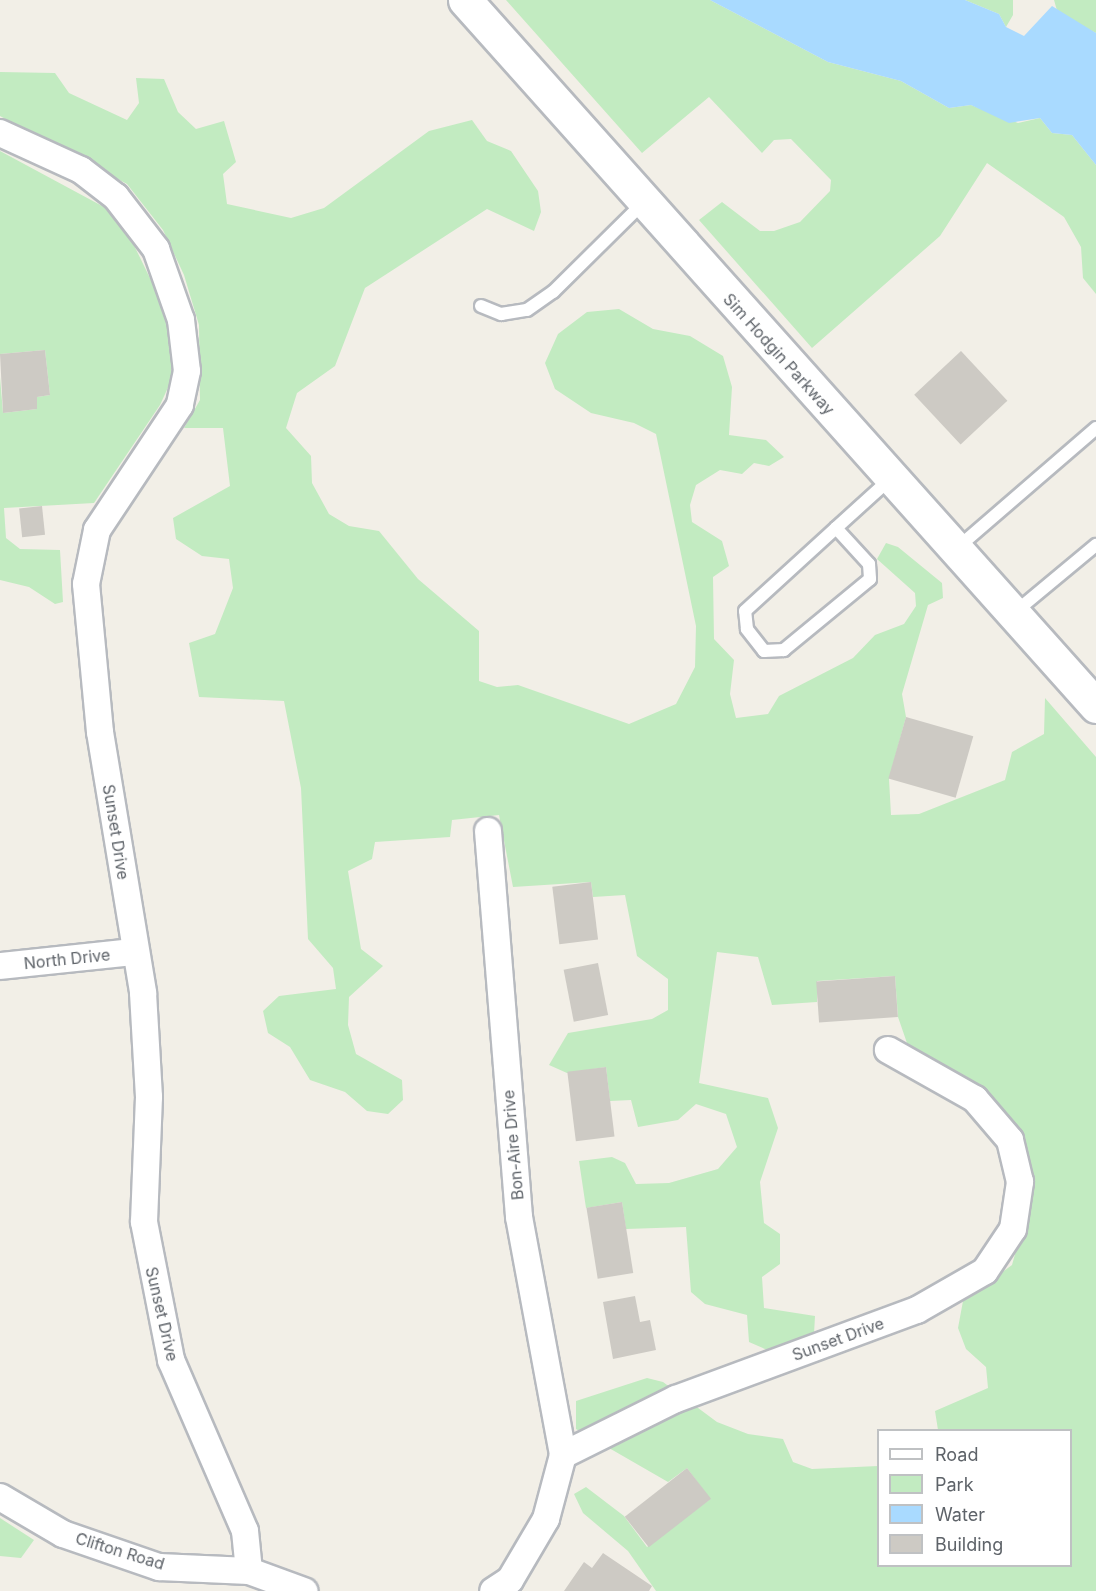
<!DOCTYPE html>
<html>
<head>
<meta charset="utf-8">
<style>
	body { margin:0 }
	#map { position:relative; width:1096px; height:1591px; overflow:hidden; background:#f2efe7; font-family:Inter,sans-serif }
	div>[style] { position:absolute }
	[style*='--x'] { left:calc(var(--x)*1px); top:calc(var(--y)*1px); width:calc(var(--w)*1px); rotate:calc(var(--a)*1deg) }
	.green>* { inset:0; background:#c2ebc1 }
	.water>* { inset:0; background:#a9daff }
	.building>* { inset:0; background:#cdcac4; transform-origin:0 0 }
	.roads { filter:drop-shadow(2px 0 #b7babf) drop-shadow(-2px 0 #b7babf) drop-shadow(0 2px #b7babf) drop-shadow(0 -2px #b7babf) }
	.lane>* { height:12px; margin:-6px; padding:0 6px; transform-origin:6px; border-radius:6px; background:#fff }
	.street>* { height:26px; margin:-13px; padding:0 13px; transform-origin:13px; border-radius:13px; background:#fff }
	.secondary>* { height:33px; margin:-16.5px; padding:0 16.5px; transform-origin:16.5px; border-radius:16.5px; background:#fff }
	span { translate:-50% -50%; white-space:nowrap; text-align:center; line-height:1.15; -webkit-text-stroke:6px #fff; paint-order:stroke }
	.street-label { font-size:16px; color:#5e6369 }
	.legend { position:absolute; left:877px; top:1429px; width:195px; height:138px; box-sizing:border-box; background:#fff; border:2px solid #bfc1c3; margin:0; padding:8px 10px; list-style:none; font-size:18px; color:#5e6369 }
	.legend li { display:flex; align-items:center; gap:12px; height:30px }
	.legend b { width:30px; border:2px solid #bfc1c3 }
</style>
</head>
<body>
<div id="map">
	<div class="green">
		<div style="clip-path:polygon(506px 0,710px 0,828px 62px,901px 81px,949px 108px,971px 105px,1018px 123px,1040px 118px,1052px 133px,1072px 135px,1096px 165px,1096px 294px,1083px 278px,1081px 247px,1064px 217px,987px 163px,940px 236px,812px 348px,699px 220px,722px 202px,760px 231px,774px 231px,800px 222px,830px 191px,831px 180px,791px 139px,774px 140px,762px 153px,709px 97px,642px 153px)"></div>
		<div style="clip-path:polygon(965px 0,1013px 0,1013px 15px,1006px 27px,999px 14px)"></div>
		<div style="clip-path:polygon(1054px 0,1096px 0,1096px 33px,1058px 14px)"></div>
		<div style="clip-path:polygon(0 72px,55px 73px,69px 93px,127px 120px,139px 103px,136px 78px,164px 79px,178px 112px,196px 129px,224px 121px,236px 162px,223px 174px,227px 204px,291px 218px,324px 208px,429px 131px,472px 120px,487px 141px,511px 151px,538px 191px,541px 212px,534px 231px,487px 209px,365px 288px,335px 366px,297px 393px,286px 428px,311px 456px,312px 483px,329px 514px,349px 526px,379px 531px,418px 579px,479px 631px,479px 681px,497px 687px,518px 685px,629px 724px,676px 704px,695px 667px,696px 626px,656px 434px,634px 423px,591px 413px,555px 389px,545px 363px,558px 334px,587px 312px,619px 309px,653px 329px,690px 336px,723px 356px,732px 387px,729px 435px,766px 440px,784px 457px,769px 466px,754px 463px,742px 474px,720px 470px,696px 485px,690px 505px,692px 522px,722px 541px,729px 566px,713px 577px,714px 639px,734px 660px,730px 694px,736px 718px,768px 714px,779px 696px,853px 658px,875px 635px,904px 624px,916px 606px,915px 593px,877px 559px,886px 543px,898px 547px,942px 583px,943px 598px,928px 605px,902px 694px,906px 717px,889px 779px,891px 815px,919px 814px,1005px 780px,1012px 752px,1044px 734px,1045px 698px,1096px 757px,1096px 1591px,656px 1591px,628px 1551px,583px 1513px,574px 1494px,586px 1487px,624px 1516px,647px 1547px,710px 1499px,687px 1468px,668px 1482px,576px 1429px,576px 1401px,647px 1378px,663px 1382px,717px 1422px,748px 1434px,783px 1439px,793px 1462px,812px 1469px,878px 1466px,878px 1566px,1070px 1566px,1070px 1430px,938px 1430px,935px 1411px,988px 1388px,986px 1367px,966px 1349px,958px 1328px,963px 1301px,1012px 1265px,1020px 1236px,1016px 1132px,983px 1086px,939px 1068px,908px 1046px,898px 1017px,895px 976px,817px 981px,817px 1002px,772px 1005px,758px 957px,717px 952px,699px 1083px,768px 1098px,778px 1128px,760px 1182px,764px 1223px,780px 1234px,780px 1264px,762px 1277px,764px 1308px,815px 1316px,814px 1334px,772px 1352px,749px 1342px,747px 1315px,705px 1304px,691px 1292px,686px 1227px,626px 1229px,622px 1202px,586px 1208px,579px 1161px,612px 1157px,625px 1163px,636px 1184px,669px 1183px,718px 1169px,737px 1147px,726px 1114px,696px 1104px,678px 1120px,638px 1127px,631px 1100px,610px 1101px,606px 1067px,567px 1073px,549px 1065px,568px 1033px,652px 1019px,668px 1010px,668px 979px,637px 956px,625px 895px,593px 897px,591px 882px,513px 887px,499px 815px,452px 820px,450px 837px,375px 842px,372px 859px,348px 871px,361px 949px,383px 966px,349px 997px,348px 1025px,356px 1054px,402px 1080px,403px 1100px,388px 1114px,367px 1111px,345px 1092px,310px 1080px,290px 1047px,268px 1033px,263px 1011px,279px 996px,336px 989px,333px 968px,308px 939px,301px 788px,284px 701px,199px 697px,189px 643px,215px 634px,233px 588px,229px 559px,202px 556px,176px 539px,173px 518px,230px 486px,223px 428px,184px 428px,200px 400px,199px 325px,184px 275px,163px 230px,127px 184px,0 116px)"></div>
		<div style="clip-path:polygon(0 151px,104px 207px,129px 235px,165px 309px,171px 353px,171px 381px,160px 405px,94px 503px,4px 508px,6px 538px,20px 549px,60px 550px,63px 602px,55px 604px,29px 587px,0 580px,0 377px,3px 413px,37px 409px,37px 397px,50px 395px,45px 350px,0 354px)"></div>
		<div style="clip-path:polygon(0 1518px,34px 1540px,21px 1558px,0 1556px)"></div>
	</div>
	<div class="water">
		<div style="clip-path:polygon(710px 0,965px 0,999px 14px,1006px 27px,1024px 36px,1052px 6px,1096px 33px,1096px 165px,1072px 135px,1052px 133px,1040px 118px,1009px 123px,971px 105px,949px 108px,901px 81px,828px 62px)"></div>
	</div>
	<div class="building">
		<div style="clip-path:polygon(45px 350px,50px 395px,37px 397px,37px 409px,3px 413px,0 354px)"></div>
		<div style="left:961px;top:351px;width:68px;height:64px;rotate:47deg"></div>
		<div style="left:42px;top:506px;width:29px;height:23px;rotate:84deg"></div>
		<div style="left:906px;top:717px;width:70px;height:64px;rotate:16deg"></div>
		<div style="left:591px;top:882px;width:58px;height:39px;rotate:83deg"></div>
		<div style="left:598px;top:963px;width:53px;height:35px;rotate:79deg"></div>
		<div style="left:895px;top:976px;width:41px;height:79px;rotate:86deg"></div>
		<div style="left:606px;top:1067px;width:70px;height:39px;rotate:83deg"></div>
		<div style="left:622px;top:1202px;width:72px;height:36px;rotate:81deg"></div>
		<div style="clip-path:polygon(635px 1296px,640px 1322px,650px 1320px,656px 1350px,613px 1359px,603px 1302px)"></div>
		<div style="left:687px;top:1468px;width:39px;height:79px;rotate:52deg"></div>
		<div style="clip-path:polygon(603px 1553px,652px 1586px,649px 1591px,564px 1591px,584px 1562px,592px 1568px)"></div>
	</div>
	<div class="roads">
		<div class="lane">
			<div style="--x:481;--y:306;--w:22;--a:22"></div>
			<div style="--x:501;--y:314;--w:26;--a:-9"></div>
			<div style="--x:527;--y:310;--w:32;--a:-35"></div>
			<div style="--x:553;--y:292;--w:127;--a:-44.7"></div>
			<div style="--x:836;--y:528;--w:49;--a:47.5"></div>
			<div style="--x:869;--y:564;--w:15;--a:86"></div>
			<div style="--x:870;--y:579;--w:112;--a:140.5"></div>
			<div style="--x:784;--y:650;--w:20;--a:177"></div>
			<div style="--x:764;--y:651;--w:28;--a:-128"></div>
			<div style="--x:747;--y:629;--w:18;--a:-96"></div>
			<div style="--x:745;--y:611;--w:123;--a:-42.4"></div>
			<div style="--x:836;--y:528;--w:73;--a:-42.2"></div>
			<div style="--x:956;--y:549;--w:185;--a:-40.8"></div>
			<div style="--x:1014;--y:613;--w:107;--a:-39.7"></div>
		</div>
		<div class="street">
			<div style="--x:0;--y:133;--w:89;--a:24.6"></div>
			<div style="--x:81;--y:170;--w:44;--a:37.6"></div>
			<div style="--x:116;--y:197;--w:66;--a:52.4"></div>
			<div style="--x:156;--y:249;--w:75;--a:70.6"></div>
			<div style="--x:181;--y:320;--w:51;--a:83.3"></div>
			<div style="--x:187;--y:371;--w:35;--a:102"></div>
			<div style="--x:180;--y:405;--w:150;--a:123.6"></div>
			<div style="--x:97;--y:530;--w:55;--a:101.5"></div>
			<div style="--x:86;--y:584;--w:149;--a:84.6"></div>
			<div style="--x:100;--y:732;--w:265;--a:80.6"></div>
			<div style="--x:143;--y:993;--w:104;--a:86.7"></div>
			<div style="--x:149;--y:1097;--w:125;--a:92.3"></div>
			<div style="--x:144;--y:1222;--w:141;--a:78.9"></div>
			<div style="--x:171;--y:1360;--w:186;--a:66.6"></div>
			<div style="--x:245;--y:1531;--w:40;--a:84.3"></div>
			<div style="--x:249;--y:1571;--w:59;--a:20"></div>
			<div style="--x:488;--y:831;--w:387;--a:85.4"></div>
			<div style="--x:519;--y:1217;--w:242;--a:79.5"></div>
			<div style="--x:563;--y:1455;--w:66;--a:104.9"></div>
			<div style="--x:546;--y:1519;--w:71;--a:120.5"></div>
			<div style="--x:510;--y:1580;--w:20;--a:147"></div>
			<div style="--x:0;--y:966;--w:135;--a:-6"></div>
			<div style="--x:563;--y:1455;--w:126;--a:-26.4"></div>
			<div style="--x:676;--y:1399;--w:257;--a:-20.3"></div>
			<div style="--x:917;--y:1310;--w:78;--a:-29.8"></div>
			<div style="--x:985;--y:1271;--w:50;--a:-56.3"></div>
			<div style="--x:1013;--y:1229;--w:48;--a:-81.5"></div>
			<div style="--x:1020;--y:1182;--w:43;--a:-103.4"></div>
			<div style="--x:1010;--y:1140;--w:54;--a:-130.5"></div>
			<div style="--x:975;--y:1099;--w:100;--a:-150.6"></div>
			<div style="--x:0;--y:1497;--w:73;--a:30.4"></div>
			<div style="--x:63;--y:1534;--w:102;--a:19"></div>
			<div style="--x:159;--y:1567;--w:90;--a:2.5"></div>
		</div>
		<div class="secondary">
			<div style="--x:465;--y:0;--w:947;--a:48.21"></div>
		</div>
	</div>
	<div class="street-label">
		<span style="left:779px;top:354px;rotate:48deg">Sim Hodgin Parkway</span>
		<span style="left:116px;top:832px;rotate:81deg">Sunset Drive</span>
		<span style="left:67px;top:959px;rotate:-6deg">North Drive</span>
		<span style="left:513px;top:1145px;rotate:-95deg">Bon-Aire Drive</span>
		<span style="left:162px;top:1314px;rotate:77deg">Sunset Drive</span>
		<span style="left:838px;top:1339px;rotate:-20deg">Sunset Drive</span>
		<span style="left:120px;top:1551px;rotate:17deg">Clifton Road</span>
	</div>
	<ul class="legend">
	<li><b style="height:8px;background:#fff"></b>Road</li>
	<li><b style="height:16px;background:#c2ebc1"></b>Park</li>
	<li><b style="height:16px;background:#a9daff"></b>Water</li>
	<li><b style="height:16px;background:#cdcac4"></b>Building</li>
	</ul>
</div>
</body>
</html>
